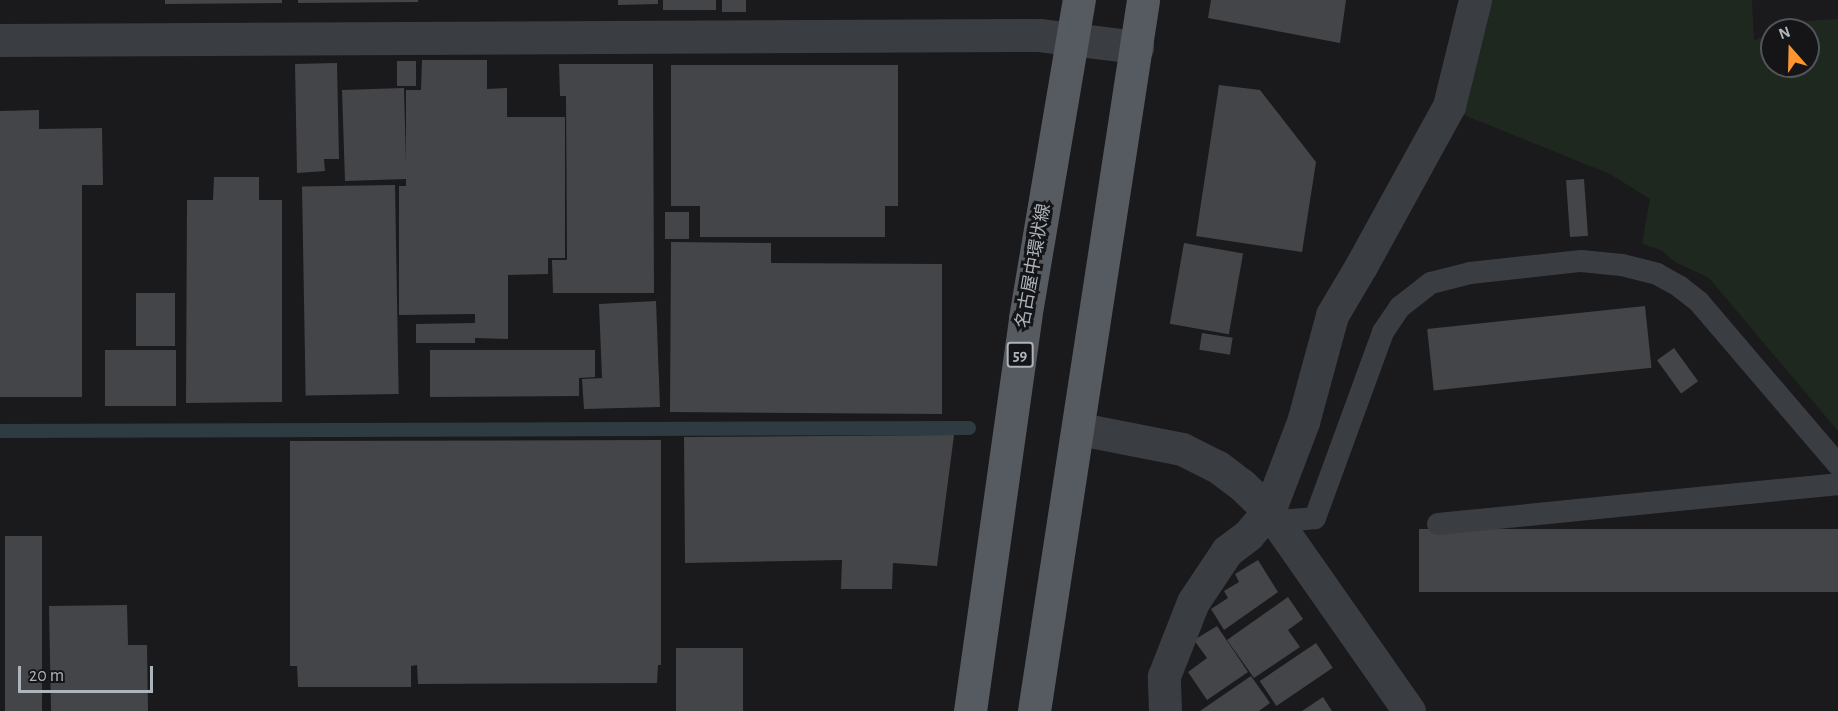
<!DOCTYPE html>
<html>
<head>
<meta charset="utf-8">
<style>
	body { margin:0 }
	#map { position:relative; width:1838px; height:711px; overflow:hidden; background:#1a1a1c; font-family:"Alegreya Sans","Noto Sans JP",sans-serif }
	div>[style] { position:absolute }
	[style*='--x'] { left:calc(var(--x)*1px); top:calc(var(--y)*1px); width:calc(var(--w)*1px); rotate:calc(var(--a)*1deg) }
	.green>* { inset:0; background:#1f281f }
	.stream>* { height:14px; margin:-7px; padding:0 7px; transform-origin:7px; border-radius:7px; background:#2e3c42 }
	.building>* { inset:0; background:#444549; transform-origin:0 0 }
	.service>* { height:22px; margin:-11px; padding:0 11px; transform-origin:11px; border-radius:11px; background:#3a3d42 }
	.minor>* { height:33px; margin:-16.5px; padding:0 16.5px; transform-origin:16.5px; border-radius:16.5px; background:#3a3d42 }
	.primary>* { height:33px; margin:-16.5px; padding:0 16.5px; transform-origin:16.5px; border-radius:16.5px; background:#565a61 }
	span { translate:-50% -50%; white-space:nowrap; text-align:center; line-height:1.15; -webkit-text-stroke:6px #151517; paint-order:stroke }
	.shield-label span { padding:2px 4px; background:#151517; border:2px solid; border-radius:4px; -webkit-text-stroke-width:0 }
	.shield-label { font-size:16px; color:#acb4bc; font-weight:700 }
	.street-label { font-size:18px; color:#acb4bc }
	.north { position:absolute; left:1760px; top:18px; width:60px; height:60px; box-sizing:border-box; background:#151517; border:2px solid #515559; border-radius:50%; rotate:340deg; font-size:16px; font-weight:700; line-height:24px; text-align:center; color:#acb4bc }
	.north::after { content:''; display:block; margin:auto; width:21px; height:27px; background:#fd9631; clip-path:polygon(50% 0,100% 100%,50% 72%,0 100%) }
	.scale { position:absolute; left:18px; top:666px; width:135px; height:27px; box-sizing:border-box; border:3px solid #acb4bc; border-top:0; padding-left:8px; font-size:18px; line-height:21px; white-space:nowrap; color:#acb4bc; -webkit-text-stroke:4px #151517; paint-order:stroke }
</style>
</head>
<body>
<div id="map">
	<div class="green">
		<div style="clip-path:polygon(1485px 0,1752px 0,1754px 41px,1772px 32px,1772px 66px,1808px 66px,1808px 30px,1776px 30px,1792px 22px,1838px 19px,1838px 431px,1709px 278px,1675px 262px,1661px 250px,1642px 244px,1650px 199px,1610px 174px,1459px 113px)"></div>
	</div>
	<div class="stream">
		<div style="--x:0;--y:431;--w:969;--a:-0.18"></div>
	</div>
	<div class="building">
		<div style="clip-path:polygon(165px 0,282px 0,282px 3px,165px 4px)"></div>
		<div style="clip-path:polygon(298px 0,418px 0,418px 2px,298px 3px)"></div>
		<div style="clip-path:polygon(618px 0,658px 0,658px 4px,618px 5px)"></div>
		<div style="left:663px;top:0;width:53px;height:10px"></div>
		<div style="left:722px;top:0;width:24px;height:12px"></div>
		<div style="clip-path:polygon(1211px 0,1346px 0,1340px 43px,1208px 18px)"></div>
		<div style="clip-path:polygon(422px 60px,487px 60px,487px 89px,507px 88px,507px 117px,565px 117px,565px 258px,548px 258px,548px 274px,508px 275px,508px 339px,475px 338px,475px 343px,416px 343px,416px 324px,475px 323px,475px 314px,399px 315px,399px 186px,406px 186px,406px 179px,345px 181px,342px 90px,404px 88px,406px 162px,406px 90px,421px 90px)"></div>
		<div style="left:397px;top:61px;width:19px;height:25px"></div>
		<div style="clip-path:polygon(337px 63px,339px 159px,324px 159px,325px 171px,297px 173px,295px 64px)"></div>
		<div style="clip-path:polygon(559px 64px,653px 64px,654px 293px,553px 293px,552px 260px,567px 260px,566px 96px,560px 96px)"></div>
		<div style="clip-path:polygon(671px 65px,898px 65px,898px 206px,885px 206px,885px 237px,700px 237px,700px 206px,671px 206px)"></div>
		<div style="clip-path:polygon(1219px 85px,1260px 90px,1316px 162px,1302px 252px,1196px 236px)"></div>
		<div style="clip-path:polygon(39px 110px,39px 129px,102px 128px,103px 185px,82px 185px,82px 397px,0 397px,0 111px)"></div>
		<div style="clip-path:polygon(214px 177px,259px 177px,259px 200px,282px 200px,282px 402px,186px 403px,187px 200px,213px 200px)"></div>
		<div style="left:1584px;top:179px;width:57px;height:18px;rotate:86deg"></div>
		<div style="left:395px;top:185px;width:209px;height:93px;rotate:89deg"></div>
		<div style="left:665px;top:212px;width:24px;height:27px"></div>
		<div style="clip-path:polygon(671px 242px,771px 243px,771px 263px,942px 264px,942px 414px,670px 412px)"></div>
		<div style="left:1184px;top:243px;width:60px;height:82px;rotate:10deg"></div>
		<div style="left:136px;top:293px;width:39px;height:53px"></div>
		<div style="clip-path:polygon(656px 301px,660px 407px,584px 409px,582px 379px,602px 378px,599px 304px)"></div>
		<div style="left:1645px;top:306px;width:62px;height:219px;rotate:84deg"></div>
		<div style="left:1202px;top:333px;width:31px;height:17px;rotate:9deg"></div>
		<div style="left:1674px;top:348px;width:41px;height:21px;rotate:54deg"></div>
		<div style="left:176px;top:350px;width:56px;height:71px;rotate:90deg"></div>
		<div style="clip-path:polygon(430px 350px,595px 350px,595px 377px,579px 378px,579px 396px,430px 397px)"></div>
		<div style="clip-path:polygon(954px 435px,937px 566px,893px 563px,892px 589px,841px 589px,842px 560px,685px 563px,684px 437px)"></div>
		<div style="clip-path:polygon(661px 440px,661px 665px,658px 665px,657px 683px,418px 684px,417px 665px,411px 666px,411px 687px,298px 687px,297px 666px,290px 666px,290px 441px)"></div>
		<div style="left:1838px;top:529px;width:63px;height:419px;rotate:90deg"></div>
		<div style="left:5px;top:536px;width:37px;height:175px"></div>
		<div style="clip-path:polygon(1258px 560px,1278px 592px,1224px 630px,1211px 609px,1228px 598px,1224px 591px,1239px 582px,1235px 574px)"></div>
		<div style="clip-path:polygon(1288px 597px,1303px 619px,1288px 630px,1300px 647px,1254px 678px,1227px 640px)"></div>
		<div style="clip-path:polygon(127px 605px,128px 645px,147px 645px,148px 711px,51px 711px,49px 606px)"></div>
		<div style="clip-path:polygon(1217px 626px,1248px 672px,1207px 700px,1188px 672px,1207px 658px,1194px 640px)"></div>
		<div style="left:1316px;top:643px;width:30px;height:68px;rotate:56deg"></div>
		<div style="left:676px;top:648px;width:67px;height:63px"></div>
		<div style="clip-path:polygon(1251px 676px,1270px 703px,1259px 711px,1200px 711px)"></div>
		<div style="clip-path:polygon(1323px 697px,1332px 711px,1302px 711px)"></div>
	</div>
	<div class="service">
		<div style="--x:1276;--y:521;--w:39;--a:-4"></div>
		<div style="--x:1315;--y:518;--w:198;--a:-69.9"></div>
		<div style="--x:1383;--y:332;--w:30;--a:-56"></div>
		<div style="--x:1400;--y:307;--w:39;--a:-38"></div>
		<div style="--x:1431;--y:283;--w:40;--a:-14.4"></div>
		<div style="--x:1470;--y:273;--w:112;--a:-6.2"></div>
		<div style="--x:1581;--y:261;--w:41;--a:5.6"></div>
		<div style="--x:1622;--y:265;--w:36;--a:14"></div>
		<div style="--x:1657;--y:274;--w:26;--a:29"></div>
		<div style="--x:1680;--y:287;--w:24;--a:38"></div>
		<div style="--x:1699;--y:302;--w:214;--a:49.5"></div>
		<div style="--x:1438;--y:524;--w:402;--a:-5.7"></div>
	</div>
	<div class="minor">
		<div style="--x:0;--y:40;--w:1039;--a:-0.28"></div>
		<div style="--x:1039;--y:35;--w:99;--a:7"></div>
		<div style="--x:1080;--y:429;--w:104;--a:11.1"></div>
		<div style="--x:1182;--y:449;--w:40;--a:26.6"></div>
		<div style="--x:1218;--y:467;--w:30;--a:37"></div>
		<div style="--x:1242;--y:485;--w:37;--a:44"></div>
		<div style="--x:1269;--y:511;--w:244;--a:55"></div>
		<div style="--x:1165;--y:711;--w:35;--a:-92"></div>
		<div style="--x:1164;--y:676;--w:79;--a:-68.6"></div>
		<div style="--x:1193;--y:602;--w:61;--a:-56.3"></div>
		<div style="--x:1227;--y:551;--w:26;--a:-37"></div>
		<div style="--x:1248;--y:535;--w:32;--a:-49"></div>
		<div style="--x:1269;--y:511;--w:95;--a:-69.1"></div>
		<div style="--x:1303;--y:422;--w:111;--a:-74.8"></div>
		<div style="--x:1332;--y:315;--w:57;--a:-59.4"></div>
		<div style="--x:1361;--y:266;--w:183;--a:-61.2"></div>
		<div style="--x:1449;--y:106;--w:109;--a:-76.2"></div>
	</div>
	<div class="primary">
		<div style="--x:970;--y:711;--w:397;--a:-82"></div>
		<div style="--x:1025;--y:318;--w:323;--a:-80.4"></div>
		<div style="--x:1034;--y:711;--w:719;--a:-81.28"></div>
	</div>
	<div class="shield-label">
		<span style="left:1020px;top:355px">59</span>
	</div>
	<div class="street-label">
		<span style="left:1034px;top:266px;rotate:-80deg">名古屋中環状線</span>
	</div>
	<div class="north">N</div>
	<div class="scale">20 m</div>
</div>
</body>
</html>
